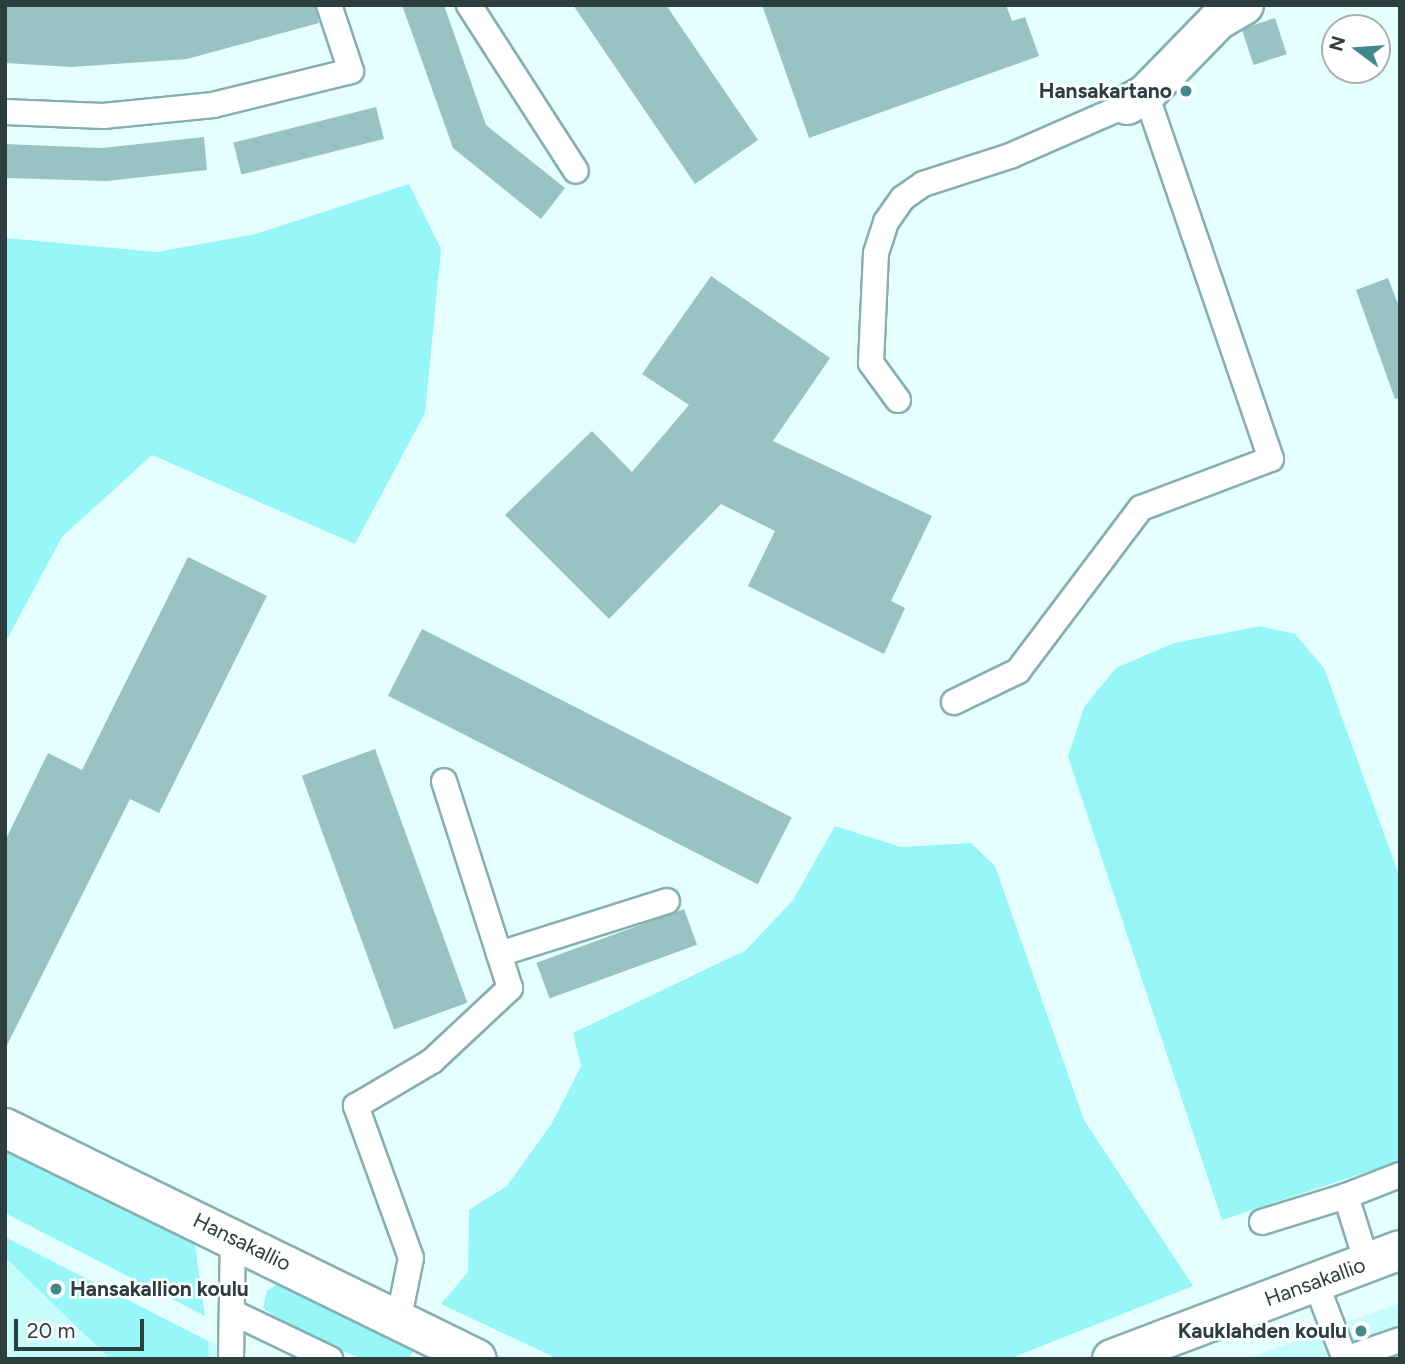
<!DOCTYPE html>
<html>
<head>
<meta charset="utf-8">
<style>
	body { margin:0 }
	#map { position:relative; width:1405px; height:1364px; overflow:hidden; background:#e5ffff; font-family:Figtree,sans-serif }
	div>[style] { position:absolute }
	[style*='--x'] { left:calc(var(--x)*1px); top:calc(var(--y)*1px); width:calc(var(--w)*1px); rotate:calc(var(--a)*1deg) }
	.built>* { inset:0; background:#c6fcfc }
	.green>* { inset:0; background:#97f7f8 }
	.building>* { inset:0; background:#99c3c3; transform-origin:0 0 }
	.roads { filter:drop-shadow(2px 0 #86afaf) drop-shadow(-2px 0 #86afaf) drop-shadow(0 2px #86afaf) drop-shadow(0 -2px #86afaf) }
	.lane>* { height:24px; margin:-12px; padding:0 12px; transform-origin:12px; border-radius:12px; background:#fff }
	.street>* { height:38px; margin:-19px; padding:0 19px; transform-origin:19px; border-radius:19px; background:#fff }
	.dots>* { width:19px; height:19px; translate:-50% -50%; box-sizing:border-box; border:4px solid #fff; border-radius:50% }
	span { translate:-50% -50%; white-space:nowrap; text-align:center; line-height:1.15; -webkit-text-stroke:5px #fff; paint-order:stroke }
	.poi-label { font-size:21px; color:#2d3e3e; font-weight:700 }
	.right { translate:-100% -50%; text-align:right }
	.left { translate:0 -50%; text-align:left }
	.street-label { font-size:21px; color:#2d3e3e }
	.frame { position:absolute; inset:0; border:7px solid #2d3e3e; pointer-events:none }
	.north { position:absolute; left:1321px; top:14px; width:70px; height:70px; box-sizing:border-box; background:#fff; border:2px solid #abb2b2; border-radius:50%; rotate:286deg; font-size:19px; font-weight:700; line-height:28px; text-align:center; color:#2d3e3e }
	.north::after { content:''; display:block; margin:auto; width:24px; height:32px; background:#41898a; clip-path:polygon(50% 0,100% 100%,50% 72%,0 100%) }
	.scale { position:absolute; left:14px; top:1319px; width:130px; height:32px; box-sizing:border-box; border:4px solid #2d3e3e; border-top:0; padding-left:9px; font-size:21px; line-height:24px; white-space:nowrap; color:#2d3e3e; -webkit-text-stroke:5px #fff; paint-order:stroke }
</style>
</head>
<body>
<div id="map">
	<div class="built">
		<div style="clip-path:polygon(5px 1237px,208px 1341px,245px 1359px,5px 1359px)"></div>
		<div style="clip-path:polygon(1400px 1303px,1400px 1359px,1246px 1359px)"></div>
	</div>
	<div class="green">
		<div style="clip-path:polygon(409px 184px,441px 249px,425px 413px,355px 544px,152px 455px,62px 537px,5px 643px,5px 238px,157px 252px,256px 234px)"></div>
		<div style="clip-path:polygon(1260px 626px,1295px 634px,1324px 668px,1400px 878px,1400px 1161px,1222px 1220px,1068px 757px,1084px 707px,1116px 668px,1174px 643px)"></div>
		<div style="clip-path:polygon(835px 826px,901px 847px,971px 843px,995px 866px,1084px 1120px,1193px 1286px,1009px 1359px,558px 1359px,441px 1304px,468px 1272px,469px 1210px,507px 1186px,552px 1123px,581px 1066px,573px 1033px,746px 950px,793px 900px)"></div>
		<div style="clip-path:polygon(5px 1148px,194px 1239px,205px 1316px,5px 1213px)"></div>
		<div style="clip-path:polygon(5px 1237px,208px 1341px,209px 1359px,110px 1359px,5px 1257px)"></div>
		<div style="clip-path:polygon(279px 1283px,415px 1348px,409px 1359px,362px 1359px,294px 1331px,263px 1308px,267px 1291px)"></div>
	</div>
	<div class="building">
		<div style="clip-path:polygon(5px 5px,315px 5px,319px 23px,187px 59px,72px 67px,5px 63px)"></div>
		<div style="clip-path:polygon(402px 5px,444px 5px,486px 125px,565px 188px,541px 219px,453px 148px)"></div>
		<div style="clip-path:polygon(573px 5px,666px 5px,758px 140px,695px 184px)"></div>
		<div style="clip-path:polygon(762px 5px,1006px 5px,1012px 21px,1025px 17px,1039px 56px,809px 138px)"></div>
		<div style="left:1275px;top:18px;width:38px;height:35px;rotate:72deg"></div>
		<div style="left:376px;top:107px;width:33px;height:147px;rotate:76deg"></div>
		<div style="clip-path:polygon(204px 137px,207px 170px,106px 181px,5px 178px,5px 144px,102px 148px)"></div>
		<div style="clip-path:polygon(711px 276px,830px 358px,773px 441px,932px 516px,891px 601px,905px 608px,884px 654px,748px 586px,775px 531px,721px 504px,609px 619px,505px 515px,592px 431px,632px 472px,689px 405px,642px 374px)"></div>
		<div style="clip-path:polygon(1388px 278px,1400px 309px,1400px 398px,1395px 399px,1356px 290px)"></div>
		<div style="clip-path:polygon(188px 557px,267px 596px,159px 813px,130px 799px,5px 1049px,5px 841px,48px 753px,82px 770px)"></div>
		<div style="left:422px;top:629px;width:415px;height:75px;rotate:27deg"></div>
		<div style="left:375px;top:749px;width:270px;height:78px;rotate:70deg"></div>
		<div style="left:684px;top:909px;width:38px;height:157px;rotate:70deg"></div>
	</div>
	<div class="roads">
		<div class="lane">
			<div style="--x:469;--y:5;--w:197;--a:57.2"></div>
			<div style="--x:5;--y:112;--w:98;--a:2.3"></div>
			<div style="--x:103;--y:116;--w:111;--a:-5.7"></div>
			<div style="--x:213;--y:105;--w:142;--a:-13.8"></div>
			<div style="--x:351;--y:71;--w:70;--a:-108.4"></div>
			<div style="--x:898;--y:400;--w:46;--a:-126.1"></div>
			<div style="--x:871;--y:363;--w:110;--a:-87.4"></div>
			<div style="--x:876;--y:253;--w:33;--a:-72"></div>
			<div style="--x:886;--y:222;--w:29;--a:-55"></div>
			<div style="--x:903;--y:198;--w:24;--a:-35"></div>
			<div style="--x:923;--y:184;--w:91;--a:-17.8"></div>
			<div style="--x:1010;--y:156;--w:128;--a:-23.6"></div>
			<div style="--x:954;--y:702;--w:71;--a:-25.8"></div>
			<div style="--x:1018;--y:671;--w:204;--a:-53"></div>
			<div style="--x:1141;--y:508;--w:139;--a:-20.7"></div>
			<div style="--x:1271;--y:459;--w:386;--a:-108.9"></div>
			<div style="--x:499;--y:954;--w:176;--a:-17.5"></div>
			<div style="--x:1346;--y:1196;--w:58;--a:-21.3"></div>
			<div style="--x:1262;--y:1222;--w:88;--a:-17.2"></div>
			<div style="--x:1346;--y:1196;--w:70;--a:72.6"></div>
			<div style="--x:1315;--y:1281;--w:84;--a:69"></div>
			<div style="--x:1345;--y:1359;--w:58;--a:-19.1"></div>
			<div style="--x:232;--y:1312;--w:109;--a:25.6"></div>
			<div style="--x:399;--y:1317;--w:60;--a:-78.5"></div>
			<div style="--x:411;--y:1258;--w:162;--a:-109.9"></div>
			<div style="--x:356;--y:1106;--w:88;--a:-30.6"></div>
			<div style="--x:432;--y:1061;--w:107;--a:-43.1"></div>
			<div style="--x:510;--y:988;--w:217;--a:-107.7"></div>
			<div style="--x:231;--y:1359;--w:122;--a:-89.1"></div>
		</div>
		<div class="street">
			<div style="--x:1127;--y:105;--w:22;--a:-30"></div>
			<div style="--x:1146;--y:94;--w:103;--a:-45.8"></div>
			<div style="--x:1218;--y:20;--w:30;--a:-30"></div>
			<div style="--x:5;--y:1128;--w:525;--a:26.08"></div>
			<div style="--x:1112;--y:1359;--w:308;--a:-20.7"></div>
		</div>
	</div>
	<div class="dots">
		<div style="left:1186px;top:91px;background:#41898a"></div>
		<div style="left:56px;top:1289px;background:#41898a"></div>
		<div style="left:1361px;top:1331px;background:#41898a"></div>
	</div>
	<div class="poi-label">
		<span class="right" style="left:1172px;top:91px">Hansakartano</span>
		<span class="left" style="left:70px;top:1289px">Hansakallion koulu</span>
		<span class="right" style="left:1347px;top:1331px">Kauklahden koulu</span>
	</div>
	<div class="street-label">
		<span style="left:242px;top:1242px;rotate:26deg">Hansakallio</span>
		<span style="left:1315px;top:1282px;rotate:-20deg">Hansakallio</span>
	</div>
	<div class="frame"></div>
	<div class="north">N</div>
	<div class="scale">20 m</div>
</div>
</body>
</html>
